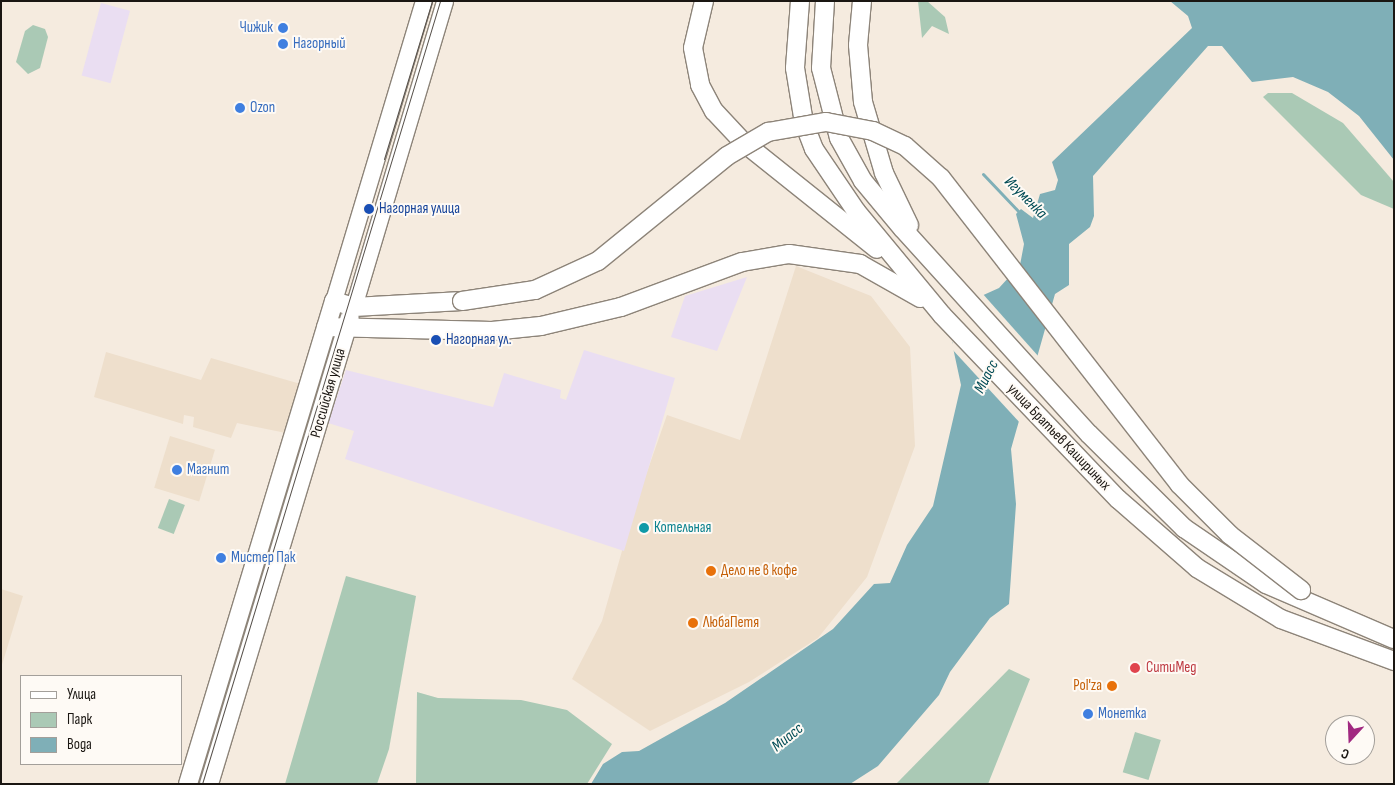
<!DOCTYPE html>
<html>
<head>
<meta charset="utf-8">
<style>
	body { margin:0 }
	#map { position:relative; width:1395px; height:785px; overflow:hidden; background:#f5ebdf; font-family:"Sofia Sans Condensed",sans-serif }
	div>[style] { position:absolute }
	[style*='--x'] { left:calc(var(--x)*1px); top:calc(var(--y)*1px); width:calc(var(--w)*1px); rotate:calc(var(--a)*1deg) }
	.built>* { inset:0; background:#eedfcc; transform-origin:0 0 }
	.industrial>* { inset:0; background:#eadef2; transform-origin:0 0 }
	.green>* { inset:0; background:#aac9b5; transform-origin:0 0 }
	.water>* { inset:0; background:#7fafb7 }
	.pier>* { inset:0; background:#f5ebdf }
	.stream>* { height:3px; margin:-1.5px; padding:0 1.5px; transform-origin:1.5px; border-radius:1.5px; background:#7fafb7 }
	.roads { filter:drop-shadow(1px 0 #8d8479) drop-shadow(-1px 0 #8d8479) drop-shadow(0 1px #8d8479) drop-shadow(0 -1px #8d8479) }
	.secondary>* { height:16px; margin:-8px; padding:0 8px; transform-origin:8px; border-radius:8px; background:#fff }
	.primary>* { height:18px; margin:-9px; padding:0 9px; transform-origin:9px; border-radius:9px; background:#fff }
	.tram>* { height:1px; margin:-0.5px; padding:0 0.5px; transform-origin:0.5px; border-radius:0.5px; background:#57514b }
	.bridges { filter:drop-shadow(1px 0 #8d8479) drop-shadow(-1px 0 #8d8479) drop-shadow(0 1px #8d8479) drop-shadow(0 -1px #8d8479) }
	.primary-bridge>* { height:18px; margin:-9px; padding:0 9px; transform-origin:9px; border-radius:9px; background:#fff }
	.dots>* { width:14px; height:14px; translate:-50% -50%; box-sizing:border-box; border:2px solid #fefaf5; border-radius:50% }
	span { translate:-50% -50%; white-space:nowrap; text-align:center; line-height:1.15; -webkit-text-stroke:4px #fefaf5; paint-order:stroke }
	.shop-label { font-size:15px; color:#366cbe }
	.right { translate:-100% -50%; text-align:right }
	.left { translate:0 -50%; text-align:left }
	.transit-label { font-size:15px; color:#164399 }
	.street-label { font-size:15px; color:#1a1612 }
	.culture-label { font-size:15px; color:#0d838f }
	.food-label { font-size:15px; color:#c56008 }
	.health-label { font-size:15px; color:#be3a42 }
	.water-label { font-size:16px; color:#004b55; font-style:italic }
	.frame { position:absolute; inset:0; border:2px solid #1a1612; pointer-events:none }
	.legend { position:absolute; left:20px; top:675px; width:162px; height:90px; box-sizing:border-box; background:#fefaf5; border:1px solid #a39f9a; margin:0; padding:6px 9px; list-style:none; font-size:15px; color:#1a1612 }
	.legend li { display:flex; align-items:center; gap:10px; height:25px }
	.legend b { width:25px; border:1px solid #a39f9a }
	.north { position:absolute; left:1325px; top:715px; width:50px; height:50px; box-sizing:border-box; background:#fefaf5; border:1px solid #a39f9a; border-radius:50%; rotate:200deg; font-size:14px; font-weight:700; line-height:20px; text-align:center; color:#1a1612 }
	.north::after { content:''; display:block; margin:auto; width:18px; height:22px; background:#a12981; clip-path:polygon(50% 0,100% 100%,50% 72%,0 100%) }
</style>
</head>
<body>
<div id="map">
	<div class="built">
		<div style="clip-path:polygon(796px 266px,871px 296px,910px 347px,915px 446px,867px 577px,818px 638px,749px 682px,650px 731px,572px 679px,602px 621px,634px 509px,667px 415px,740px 440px)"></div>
		<div style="clip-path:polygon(106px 352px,201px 380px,211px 358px,304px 385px,286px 433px,237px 423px,231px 438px,193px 427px,194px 417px,184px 415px,183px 424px,94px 397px)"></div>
		<div style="left:170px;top:436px;width:47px;height:54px;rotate:17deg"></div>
		<div style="clip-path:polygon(1px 589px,23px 596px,1px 668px)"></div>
	</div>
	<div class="industrial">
		<div style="left:101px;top:3px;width:30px;height:75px;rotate:15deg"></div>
		<div style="clip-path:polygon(747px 277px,717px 351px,671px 337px,685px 296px)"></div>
		<div style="clip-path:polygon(584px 350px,675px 378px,624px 551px,345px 459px,354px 431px,328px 423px,346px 370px,493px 407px,504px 373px,561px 390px,560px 398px,566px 400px)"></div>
	</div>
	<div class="green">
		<div style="clip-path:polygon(918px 1px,927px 1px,945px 17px,949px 34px,932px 26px,922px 38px)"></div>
		<div style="clip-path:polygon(33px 25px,45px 29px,48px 37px,40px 68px,28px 74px,16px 62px,25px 31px)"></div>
		<div style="clip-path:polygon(1268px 93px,1292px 93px,1343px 123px,1394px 182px,1394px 209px,1361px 195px,1263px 97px)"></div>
		<div style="left:169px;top:499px;width:17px;height:31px;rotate:21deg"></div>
		<div style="clip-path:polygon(346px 576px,416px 596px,389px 749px,377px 784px,285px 784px)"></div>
		<div style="clip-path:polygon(1009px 669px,1030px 679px,988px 784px,896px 784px)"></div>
		<div style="clip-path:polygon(417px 692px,438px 698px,521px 700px,567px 710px,612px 744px,587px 784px,416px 784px)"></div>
		<div style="left:1135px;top:732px;width:27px;height:42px;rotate:17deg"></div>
	</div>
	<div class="water">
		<div style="clip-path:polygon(1170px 1px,1394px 1px,1394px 160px,1359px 116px,1328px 92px,1293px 77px,1252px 82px,1222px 46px,1208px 46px,1093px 176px,1094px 216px,1090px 227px,1069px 244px,1069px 285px,1055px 294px,1011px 449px,1016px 504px,1009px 604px,990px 618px,950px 672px,939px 695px,878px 766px,850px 784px,591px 784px,603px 764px,622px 752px,639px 751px,725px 703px,833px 629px,874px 584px,890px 583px,907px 545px,933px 506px,961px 385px,952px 343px,979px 297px,999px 288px,1020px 265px,1024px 244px,1016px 214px,1021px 209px,1033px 218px,1040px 194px,1055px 190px,1058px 180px,1052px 162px,1192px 28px,1188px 16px)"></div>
	</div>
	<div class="pier">
		<div style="clip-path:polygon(982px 293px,1039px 357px,1021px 424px,951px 348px,961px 308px)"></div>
	</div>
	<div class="stream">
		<div style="--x:983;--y:174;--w:54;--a:46.5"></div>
	</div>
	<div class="roads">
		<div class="secondary">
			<div style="--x:334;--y:301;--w:313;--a:-73.3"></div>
			<div style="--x:354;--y:307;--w:319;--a:-73.4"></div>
		</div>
		<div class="primary">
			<div style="--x:704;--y:1;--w:48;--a:103.2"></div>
			<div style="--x:693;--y:48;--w:38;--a:79"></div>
			<div style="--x:700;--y:85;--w:30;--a:62"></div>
			<div style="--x:714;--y:111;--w:42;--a:46.9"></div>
			<div style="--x:743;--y:142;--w:171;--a:38.6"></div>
			<div style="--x:800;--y:1;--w:67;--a:94.3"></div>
			<div style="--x:795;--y:68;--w:56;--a:80.7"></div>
			<div style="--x:804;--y:123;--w:28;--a:69"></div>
			<div style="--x:814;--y:149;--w:75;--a:55.9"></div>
			<div style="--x:856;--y:211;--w:135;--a:50.4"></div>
			<div style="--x:942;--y:315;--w:255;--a:46.3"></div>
			<div style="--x:1118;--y:499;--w:105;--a:41.1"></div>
			<div style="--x:1197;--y:568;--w:98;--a:31.3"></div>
			<div style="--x:1281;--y:619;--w:121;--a:20.4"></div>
			<div style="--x:825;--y:1;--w:67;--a:93.4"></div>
			<div style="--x:821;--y:68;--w:72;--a:75.6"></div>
			<div style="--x:839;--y:138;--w:49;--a:60.8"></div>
			<div style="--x:863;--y:181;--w:62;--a:50.2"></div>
			<div style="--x:903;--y:229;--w:277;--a:47.8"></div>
			<div style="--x:1089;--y:434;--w:134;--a:44.7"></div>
			<div style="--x:1184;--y:528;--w:99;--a:34.3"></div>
			<div style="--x:1266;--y:584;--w:139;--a:23.3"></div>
			<div style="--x:862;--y:1;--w:44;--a:95.2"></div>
			<div style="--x:858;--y:45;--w:57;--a:85"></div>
			<div style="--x:863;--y:102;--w:74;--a:73.5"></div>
			<div style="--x:884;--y:173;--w:58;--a:64.3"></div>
			<div style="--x:326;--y:327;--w:166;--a:1.4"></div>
			<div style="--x:492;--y:331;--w:49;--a:-5.8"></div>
			<div style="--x:541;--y:326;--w:82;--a:-13.4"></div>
			<div style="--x:621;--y:307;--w:129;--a:-20.4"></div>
			<div style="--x:742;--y:262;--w:48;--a:-9.7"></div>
			<div style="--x:789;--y:254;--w:72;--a:8"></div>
			<div style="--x:860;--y:264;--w:69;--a:29.5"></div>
			<div style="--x:188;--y:784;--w:505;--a:-73.18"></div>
			<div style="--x:334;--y:301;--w:21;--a:17"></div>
			<div style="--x:354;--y:307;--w:108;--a:-3.2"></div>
			<div style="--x:209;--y:784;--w:487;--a:-73.2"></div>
		</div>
	</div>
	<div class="tram">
		<div style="--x:384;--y:159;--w:165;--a:-73.1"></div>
		<div style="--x:202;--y:784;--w:818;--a:-73.09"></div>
	</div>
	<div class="bridges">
		<div class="primary-bridge">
			<div style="--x:462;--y:301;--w:74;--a:-8.6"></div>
			<div style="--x:535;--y:290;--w:69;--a:-24.7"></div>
			<div style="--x:598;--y:261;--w:166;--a:-39.1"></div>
			<div style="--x:727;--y:156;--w:48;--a:-30.3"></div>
			<div style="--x:768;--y:132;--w:59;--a:-9.8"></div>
			<div style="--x:826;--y:122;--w:48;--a:10.8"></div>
			<div style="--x:873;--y:131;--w:35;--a:25"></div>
			<div style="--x:905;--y:146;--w:48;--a:41.6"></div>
			<div style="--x:941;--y:178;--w:388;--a:52.1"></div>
			<div style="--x:1179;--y:484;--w:72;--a:45"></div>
			<div style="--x:1230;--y:535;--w:90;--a:37.8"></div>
		</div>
	</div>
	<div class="dots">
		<div style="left:283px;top:28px;background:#3f7fe0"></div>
		<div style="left:283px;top:44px;background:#3f7fe0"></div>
		<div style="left:240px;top:108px;background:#3f7fe0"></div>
		<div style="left:369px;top:209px;background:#1a4fb4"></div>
		<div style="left:436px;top:340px;background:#1a4fb4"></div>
		<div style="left:177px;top:470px;background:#3f7fe0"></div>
		<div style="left:644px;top:528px;background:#0f9aa8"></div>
		<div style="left:221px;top:558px;background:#3f7fe0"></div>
		<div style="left:711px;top:571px;background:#e8710a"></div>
		<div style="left:693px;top:623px;background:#e8710a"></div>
		<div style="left:1135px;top:668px;background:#e0444e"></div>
		<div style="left:1112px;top:686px;background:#e8710a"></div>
		<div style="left:1088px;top:714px;background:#3f7fe0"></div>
	</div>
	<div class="shop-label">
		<span class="right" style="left:273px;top:28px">Чижик</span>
		<span class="left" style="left:293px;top:44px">Нагорный</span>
		<span class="left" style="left:250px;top:108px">Ozon</span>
		<span class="left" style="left:187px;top:470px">Магнит</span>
		<span class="left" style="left:231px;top:558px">Мистер Пак</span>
		<span class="left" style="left:1098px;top:714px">Монетка</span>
	</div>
	<div class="transit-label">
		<span class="left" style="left:379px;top:209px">Нагорная улица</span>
		<span class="left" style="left:446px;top:340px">Нагорная ул.</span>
	</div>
	<div class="street-label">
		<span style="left:328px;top:393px;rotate:-74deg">Российская улица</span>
		<span style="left:1059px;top:437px;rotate:46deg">улица Братьев Кашириных</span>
	</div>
	<div class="culture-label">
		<span class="left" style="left:654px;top:528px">Котельная</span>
	</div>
	<div class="food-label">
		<span class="left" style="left:721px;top:571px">Дело не в кофе</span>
		<span class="left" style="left:703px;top:623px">ЛюбаПетя</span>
		<span class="right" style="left:1102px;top:686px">Pol'za</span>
	</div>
	<div class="health-label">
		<span class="left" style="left:1146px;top:668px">СитиМед</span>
	</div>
	<div class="water-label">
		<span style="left:1025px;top:198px;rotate:45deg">Игуменка</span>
		<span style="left:987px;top:377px;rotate:-63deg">Миасс</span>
		<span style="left:788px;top:738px;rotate:-39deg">Миасс</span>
	</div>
	<div class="frame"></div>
	<ul class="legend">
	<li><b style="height:6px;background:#fff"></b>Улица</li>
	<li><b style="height:14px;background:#aac9b5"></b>Парк</li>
	<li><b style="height:14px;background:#7fafb7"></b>Вода</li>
	</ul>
	<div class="north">С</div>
</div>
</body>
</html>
